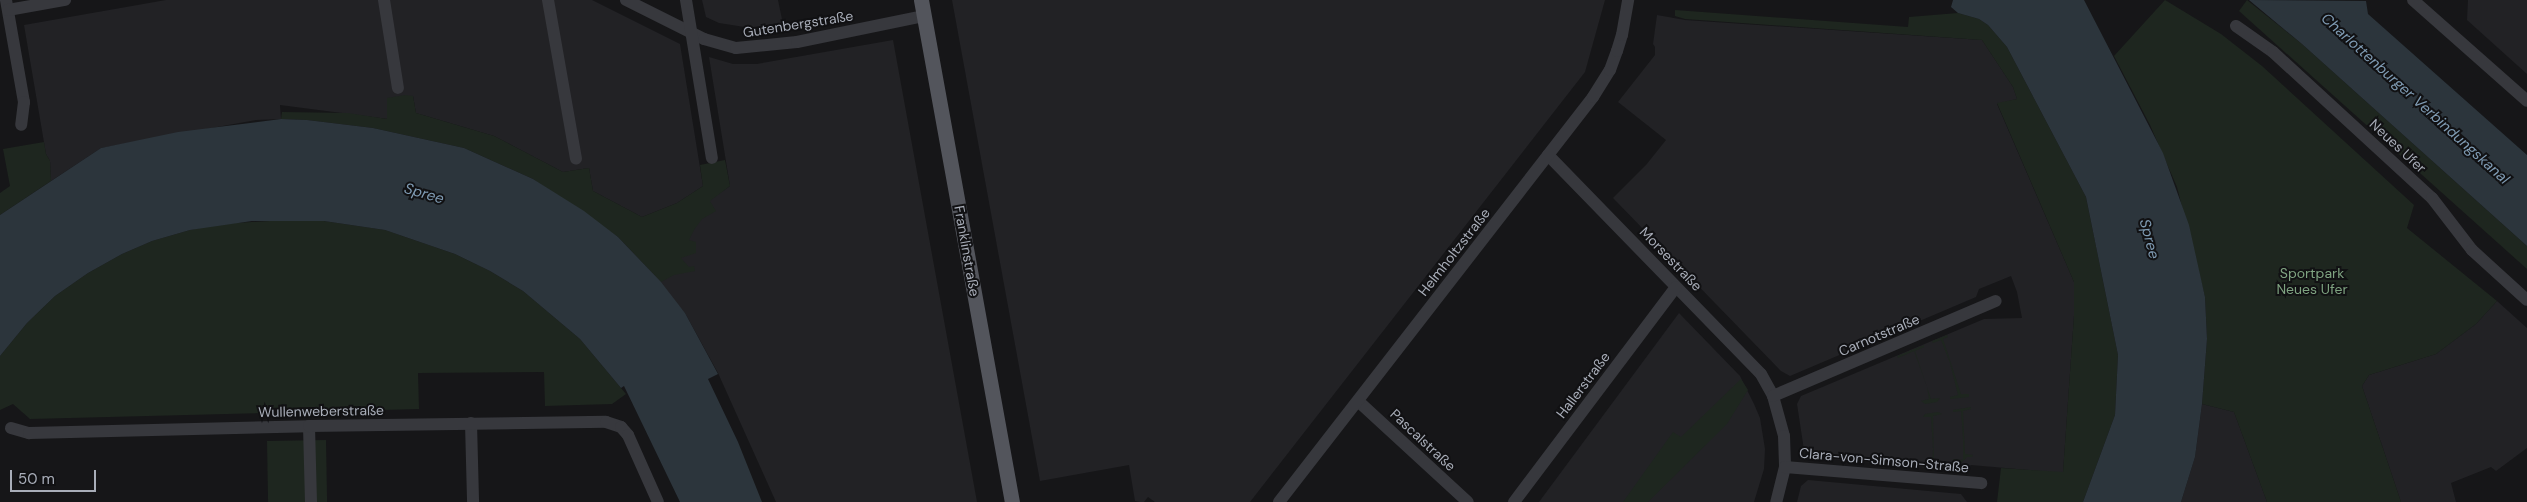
<!DOCTYPE html>
<html>
<head>
<meta charset="utf-8">
<style>
	body { margin:0 }
	#map { position:relative; width:2527px; height:502px; overflow:hidden; background:#161618; font-family:"DM Sans",sans-serif }
	div>[style] { position:absolute }
	[style*='--x'] { left:calc(var(--x)*1px); top:calc(var(--y)*1px); width:calc(var(--w)*1px); rotate:calc(var(--a)*1deg) }
	.built>* { inset:0; background:#222225 }
	.green>* { inset:0; background:#1e261f; transform-origin:0 0 }
	.water>* { inset:0; background:#2c353c }
	.minor>* { height:12px; margin:-6px; padding:0 6px; transform-origin:6px; border-radius:6px; background:#37383d }
	.major>* { height:15px; margin:-7.5px; padding:0 7.5px; transform-origin:7.5px; border-radius:7.5px; background:#53555c }
	span { translate:-50% -50%; white-space:nowrap; text-align:center; line-height:1.15; -webkit-text-stroke:4px #111113; paint-order:stroke }
	.street-label { font-size:14px; color:#a8adb8 }
	.park-label { font-size:14px; color:#7fa381 }
	.water-label { font-size:15px; color:#7f9bb3; font-style:italic }
	.scale { position:absolute; left:10px; top:470px; width:86px; height:22px; box-sizing:border-box; border:2px solid #a8adb8; border-top:0; padding-left:6px; font-size:15px; line-height:18px; white-space:nowrap; color:#a8adb8; -webkit-text-stroke:4px #111113; paint-order:stroke }
</style>
</head>
<body>
<div id="map">
	<div class="built">
		<div style="clip-path:polygon(166px 0,592px 0,680px 44px,703px 186px,677px 203px,642px 217px,593px 191px,589px 168px,563px 172px,494px 136px,416px 113px,413px 96px,388px 119px,280px 105px,281px 119px,256px 120px,101px 148px,51px 181px,50px 161px,46px 154px,24px 25px)"></div>
		<div style="clip-path:polygon(702px 0,778px 0,783px 24px,751px 28px,719px 23px,706px 17px)"></div>
		<div style="clip-path:polygon(952px 0,1605px 0,1585px 72px,1250px 502px,1155px 502px,1148px 497px,1144px 502px,1140px 502px,1135px 501px,1129px 465px,1040px 481px)"></div>
		<div style="clip-path:polygon(2468px 0,2527px 0,2527px 74px,2467px 20px)"></div>
		<div style="clip-path:polygon(1657px 15px,1685px 20px,1982px 40px,2013px 87px,2017px 99px,1997px 104px,2074px 282px,2074px 316px,2063px 473px,1971px 465px,1963px 471px,1810px 457px,1804px 450px,1797px 404px,1801px 396px,1984px 319px,2022px 318px,2017px 292px,2011px 276px,1979px 289px,1976px 297px,1790px 376px,1781px 371px,1613px 198px,1646px 165px,1666px 140px,1618px 102px,1655px 55px,1655px 47px,1653px 44px)"></div>
		<div style="clip-path:polygon(893px 40px,977px 502px,776px 502px,718px 373px,685px 313px,635px 253px,730px 186px,709px 57px,733px 64px,757px 64px)"></div>
		<div style="clip-path:polygon(2497px 301px,2527px 328px,2527px 448px,2496px 471px,2491px 467px,2451px 483px,2456px 502px,2401px 502px,2362px 386px,2369px 375px,2436px 354px,2476px 324px)"></div>
		<div style="clip-path:polygon(1679px 313px,1740px 376px,1754px 404px,1760px 418px,1765px 449px,1764px 469px,1754px 502px,1539px 502px)"></div>
		<div style="clip-path:polygon(2202px 404px,2234px 412px,2267px 502px,2181px 502px,2195px 457px)"></div>
		<div style="clip-path:polygon(1808px 480px,1961px 494px,1967px 502px,1971px 502px,1797px 502px,1801px 486px)"></div>
	</div>
	<div class="green">
		<div style="clip-path:polygon(2165px 0,2221px 34px,2262px 66px,2414px 205px,2407px 228px,2497px 301px,2476px 324px,2436px 354px,2369px 375px,2362px 386px,2401px 502px,2267px 502px,2234px 412px,2202px 404px,2207px 339px,2205px 297px,2177px 187px,2150px 125px,2114px 56px)"></div>
		<div style="clip-path:polygon(2247px 0,2302px 44px,2527px 246px,2527px 269px,2239px 11px)"></div>
		<div style="clip-path:polygon(1675px 10px,1908px 27px,1909px 17px,1958px 13px,1979px 19px,1988px 25px,2007px 47px,2086px 197px,2118px 355px,2115px 415px,2083px 502px,1997px 502px,2001px 468px,2063px 472px,2074px 316px,2074px 282px,1997px 103px,2017px 99px,2013px 87px,1982px 40px,1685px 19px,1675px 16px)"></div>
		<div style="clip-path:polygon(405px 95px,413px 96px,416px 113px,494px 136px,563px 172px,589px 168px,593px 191px,642px 217px,677px 203px,703px 186px,700px 165px,725px 160px,730px 186px,710px 201px,716px 211px,702px 219px,694px 230px,689px 240px,696px 242px,696px 253px,681px 258px,689px 267px,694px 266px,695px 271px,674px 275px,661px 282px,618px 237px,533px 179px,464px 148px,373px 128px,307px 120px,281px 119px,282px 112px,348px 113px,387px 119px,387px 98px)"></div>
		<div style="clip-path:polygon(44px 142px,46px 154px,50px 161px,51px 181px,0 215px,0 193px,10px 186px,3px 149px)"></div>
		<div style="clip-path:polygon(285px 220px,324px 221px,385px 230px,455px 254px,490px 271px,523px 291px,580px 339px,626px 394px,612px 404px,545px 406px,544px 372px,418px 373px,419px 409px,30px 419px,13px 404px,0 410px,0 356px,27px 323px,55px 296px,88px 273px,122px 254px,152px 241px,190px 230px,219px 224px)"></div>
		<div style="clip-path:polygon(1947px 335px,1948px 337px,1943px 339px,1961px 394px,1969px 394px,1969px 397px,1950px 399px,1950px 397px,1958px 395px,1950px 363px,1941px 340px,1933px 343px,1932px 341px)"></div>
		<div style="clip-path:polygon(1924px 345px,1924px 347px,1915px 351px,1931px 399px,1940px 398px,1937px 402px,1925px 404px,1921px 401px,1929px 399px,1927px 387px,1914px 351px,1898px 358px,1897px 356px)"></div>
		<div style="clip-path:polygon(1741px 379px,1748px 390px,1727px 424px,1648px 502px,1623px 502px,1673px 432px,1681px 437px)"></div>
		<div style="clip-path:polygon(1971px 407px,1971px 409px,1963px 411px,1965px 454px,1973px 455px,1972px 457px,1967px 457px,1961px 463px,1953px 462px,1953px 459px,1963px 460px,1963px 440px,1961px 411px,1953px 412px,1953px 410px)"></div>
		<div style="clip-path:polygon(1938px 412px,1942px 414px,1933px 416px,1934px 464px,1942px 465px,1942px 467px,1923px 466px,1932px 465px,1933px 449px,1931px 417px,1923px 417px,1925px 414px)"></div>
		<div style="left:326px;top:440px;width:62px;height:59px;rotate:89deg"></div>
	</div>
	<div class="water">
		<div style="clip-path:polygon(1953px 0,2084px 0,2163px 153px,2189px 225px,2205px 297px,2207px 339px,2202px 404px,2195px 457px,2181px 502px,2083px 502px,2115px 415px,2118px 355px,2086px 197px,2007px 47px,1988px 25px,1979px 19px,1958px 13px,1951px 7px)"></div>
		<div style="clip-path:polygon(2249px 0,2366px 1px,2368px 14px,2527px 155px,2527px 246px,2302px 44px)"></div>
		<div style="clip-path:polygon(281px 119px,307px 120px,373px 128px,464px 148px,533px 179px,584px 211px,618px 237px,661px 282px,685px 313px,718px 374px,708px 379px,738px 442px,762px 502px,680px 502px,624px 386px,621px 388px,580px 339px,523px 291px,490px 271px,455px 254px,385px 230px,324px 221px,252px 221px,190px 230px,152px 241px,122px 254px,88px 273px,55px 296px,27px 323px,0 356px,0 215px,101px 148px,178px 132px)"></div>
	</div>
	<div class="minor">
		<div style="--x:6;--y:0;--w:104;--a:80"></div>
		<div style="--x:24;--y:102;--w:23;--a:97"></div>
		<div style="--x:384;--y:0;--w:89;--a:81"></div>
		<div style="--x:548;--y:0;--w:161;--a:80"></div>
		<div style="--x:626;--y:0;--w:87;--a:26.6"></div>
		<div style="--x:704;--y:39;--w:33;--a:16"></div>
		<div style="--x:736;--y:48;--w:61;--a:-5.6"></div>
		<div style="--x:797;--y:42;--w:130;--a:-11.6"></div>
		<div style="--x:686;--y:0;--w:160;--a:80.7"></div>
		<div style="--x:2413;--y:0;--w:152;--a:41.5"></div>
		<div style="--x:8;--y:10;--w:58;--a:-10"></div>
		<div style="--x:2236;--y:26;--w:45;--a:35.1"></div>
		<div style="--x:2273;--y:52;--w:216;--a:42.6"></div>
		<div style="--x:2432;--y:198;--w:66;--a:52.4"></div>
		<div style="--x:2472;--y:250;--w:74;--a:42.3"></div>
		<div style="--x:1548;--y:155;--w:305;--a:45.8"></div>
		<div style="--x:1761;--y:374;--w:25;--a:61"></div>
		<div style="--x:1773;--y:396;--w:41;--a:74.6"></div>
		<div style="--x:1784;--y:436;--w:31;--a:88"></div>
		<div style="--x:1785;--y:467;--w:36;--a:104"></div>
		<div style="--x:1773;--y:396;--w:242;--a:-23.1"></div>
		<div style="--x:1358;--y:401;--w:149;--a:42.6"></div>
		<div style="--x:471;--y:423;--w:79;--a:88.5"></div>
		<div style="--x:309;--y:426;--w:76;--a:88.5"></div>
		<div style="--x:11;--y:428;--w:19;--a:16"></div>
		<div style="--x:29;--y:433;--w:280;--a:-1.4"></div>
		<div style="--x:309;--y:426;--w:297;--a:-0.8"></div>
		<div style="--x:606;--y:422;--w:16;--a:18"></div>
		<div style="--x:621;--y:427;--w:11;--a:49"></div>
		<div style="--x:628;--y:435;--w:73;--a:65.9"></div>
		<div style="--x:1785;--y:467;--w:197;--a:4.7"></div>
		<div style="--x:1279;--y:502;--w:512;--a:-52.21"></div>
		<div style="--x:1593;--y:97;--w:32;--a:-58"></div>
		<div style="--x:1610;--y:70;--w:20;--a:-70"></div>
		<div style="--x:1617;--y:51;--w:17;--a:-73"></div>
		<div style="--x:1622;--y:35;--w:36;--a:-80"></div>
		<div style="--x:1514;--y:502;--w:269;--a:-53"></div>
	</div>
	<div class="major">
		<div style="--x:921;--y:0;--w:510;--a:79.73"></div>
	</div>
	<div class="street-label">
		<span style="left:798px;top:24px;rotate:-9deg">Gutenbergstraße</span>
		<span style="left:2398px;top:146px;rotate:43deg">Neues Ufer</span>
		<span style="left:967px;top:251px;rotate:80deg">Franklinstraße</span>
		<span style="left:1454px;top:252px;rotate:-52deg">Helmholtzstraße</span>
		<span style="left:1671px;top:259px;rotate:46deg">Morsestraße</span>
		<span style="left:1879px;top:335px;rotate:-23deg">Carnotstraße</span>
		<span style="left:1583px;top:385px;rotate:-53deg">Hallerstraße</span>
		<span style="left:321px;top:411px;rotate:-1deg">Wullenweberstraße</span>
		<span style="left:1423px;top:440px;rotate:43deg">Pascalstraße</span>
		<span style="left:1884px;top:460px;rotate:5deg">Clara-von-Simson-Straße</span>
	</div>
	<div class="park-label">
		<span style="left:2312px;top:281px">Sportpark<br>Neues Ufer</span>
	</div>
	<div class="water-label">
		<span style="left:2415px;top:99px;rotate:42deg">Charlottenburger Verbindungskanal</span>
		<span style="left:424px;top:194px;rotate:16deg">Spree</span>
		<span style="left:2149px;top:239px;rotate:75deg">Spree</span>
	</div>
	<div class="scale">50 m</div>
</div>
</body>
</html>
